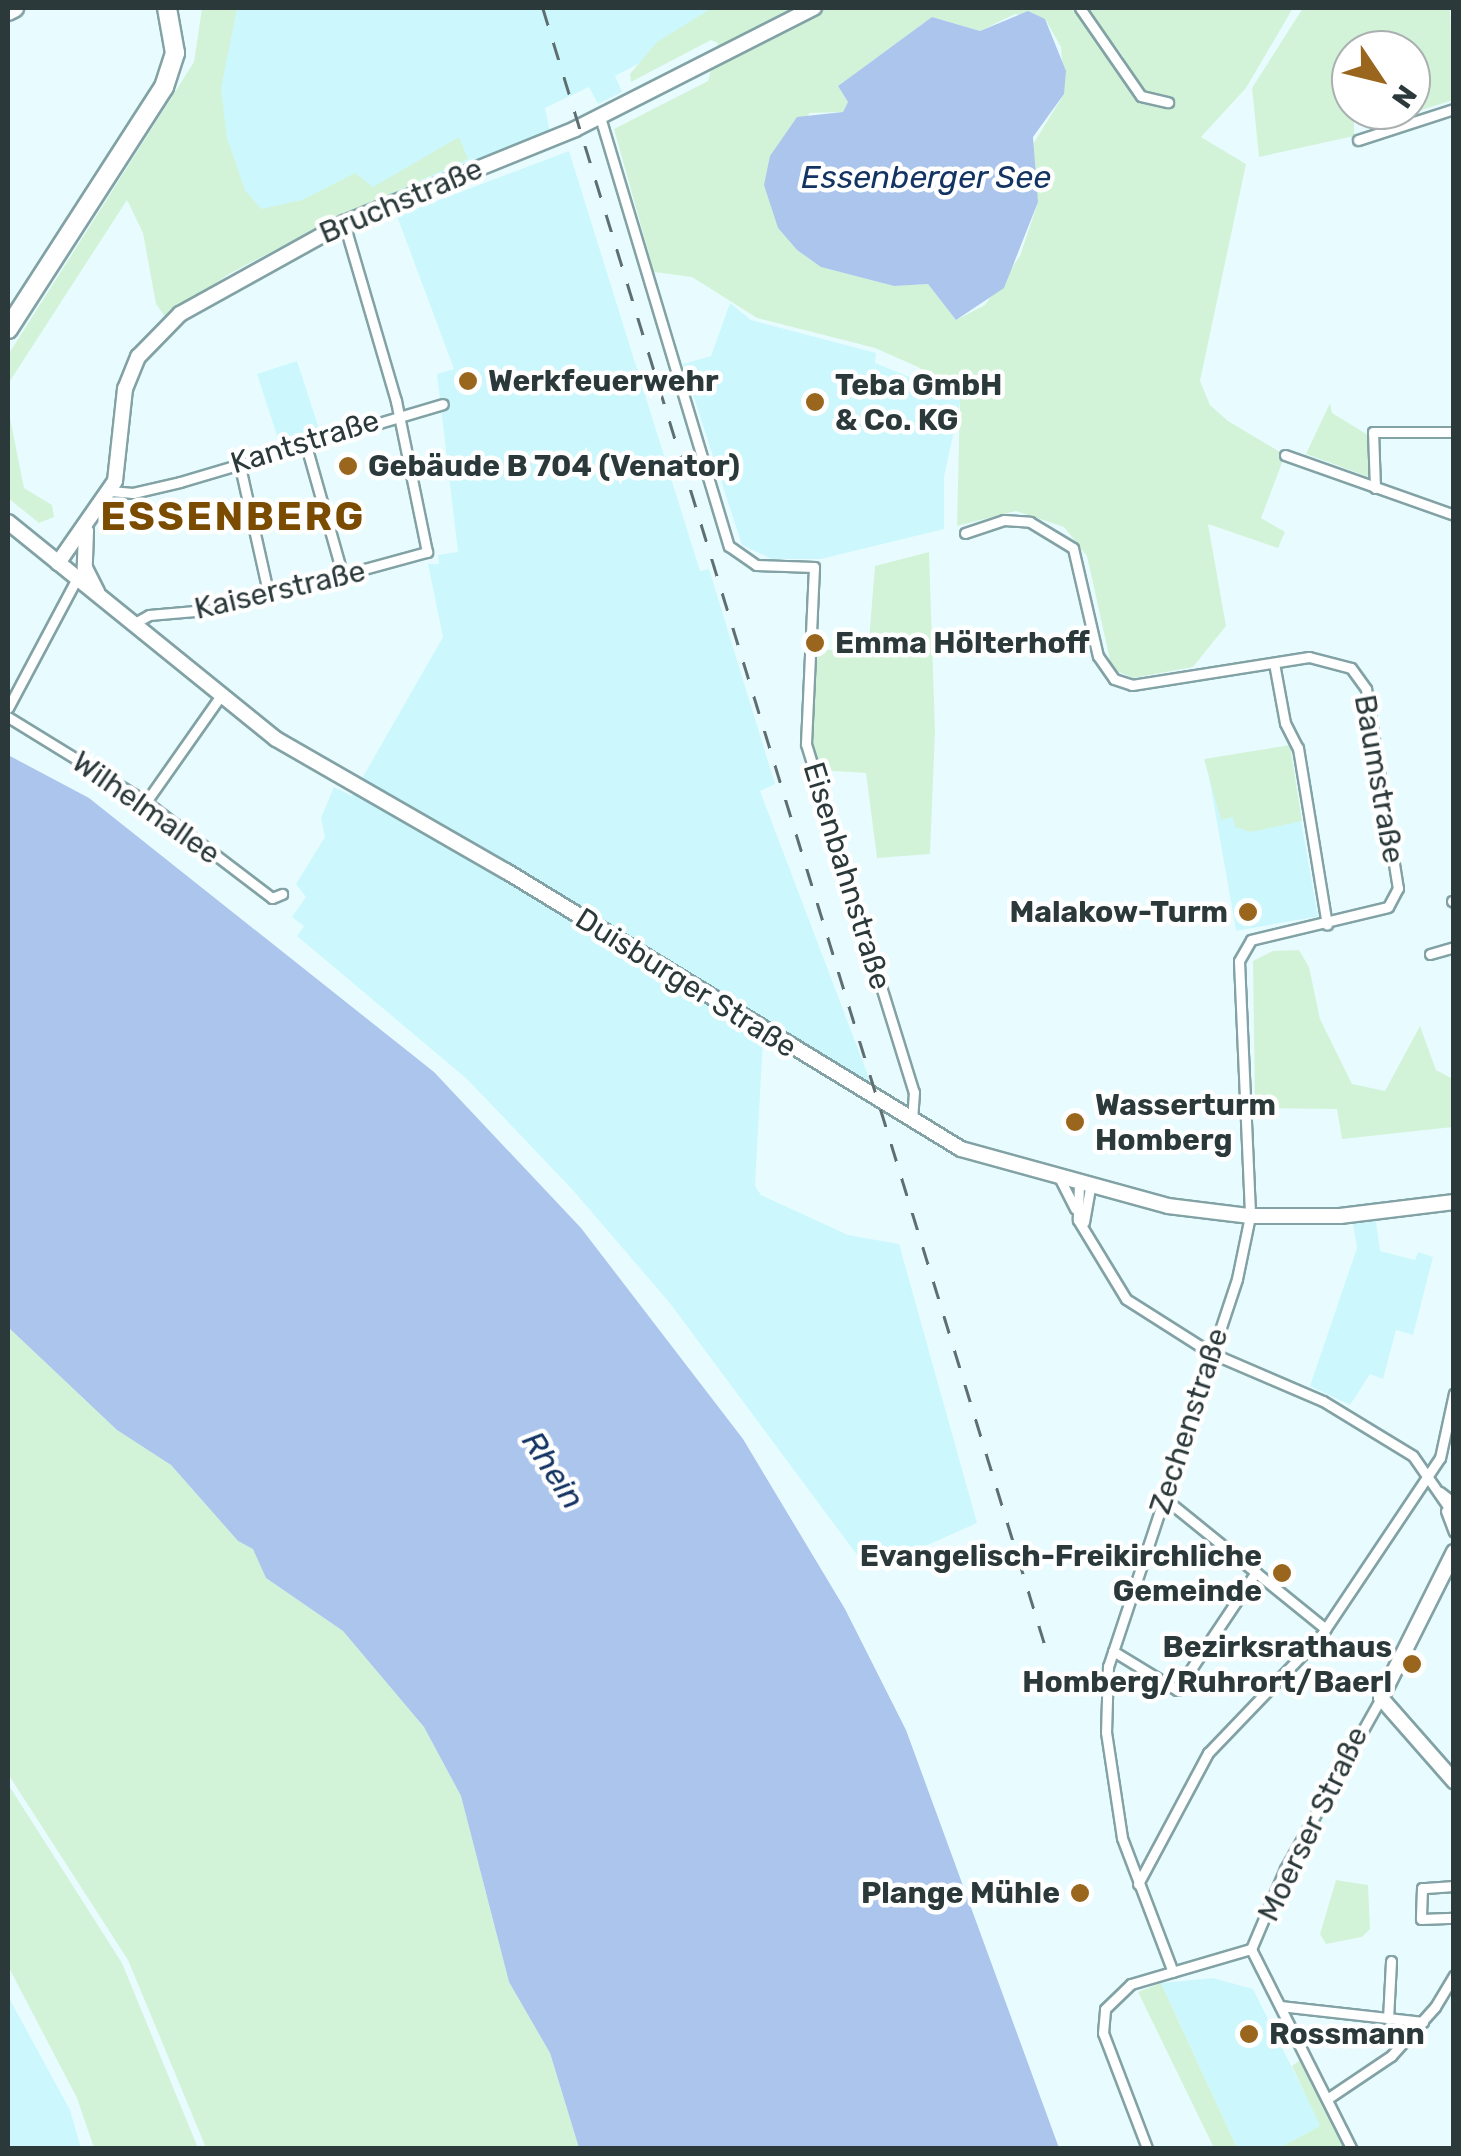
<!DOCTYPE html>
<html>
<head>
<meta charset="utf-8">
<style>
	body { margin:0 }
	#map { position:relative; width:1461px; height:2156px; overflow:hidden; background:#e8fcff; font-family:Rubik,sans-serif }
	div>[style] { position:absolute }
	[style*='--x'] { left:calc(var(--x)*1px); top:calc(var(--y)*1px); width:calc(var(--w)*1px); rotate:calc(var(--a)*1deg) }
	.built>* { inset:0; background:#ccf8fd; transform-origin:0 0 }
	.green>* { inset:0; background:#d3f3d9 }
	.water>* { inset:0; background:#abc5ed }
	.roads { filter:drop-shadow(2px 0 #82a2a5) drop-shadow(-2px 0 #82a2a5) drop-shadow(0 2px #82a2a5) drop-shadow(0 -2px #82a2a5) }
	.street>* { height:9px; margin:-4.5px; padding:0 4.5px; transform-origin:4.5px; border-radius:4.5px; background:#fff }
	.secondary>* { height:14px; margin:-7px; padding:0 7px; transform-origin:7px; border-radius:7px; background:#fff }
	.highway>* { height:18px; margin:-9px; padding:0 9px; transform-origin:9px; border-radius:9px; background:#fff }
	.rail>* { height:2.5px; margin-top:-1.25px; transform-origin:0; background:repeating-linear-gradient(90deg,#5f6e70 0 18px,transparent 0 36px) }
	.dots>* { width:28px; height:28px; translate:-50% -50%; box-sizing:border-box; border:5px solid #fff; border-radius:50% }
	span { translate:-50% -50%; white-space:nowrap; text-align:center; line-height:1.15; -webkit-text-stroke:9px #fff; paint-order:stroke }
	.street-label { font-size:30px; color:#2b393a }
	.poi-label { font-size:30px; color:#2b393a; font-weight:700 }
	.left { translate:0 -50%; text-align:left }
	.right { translate:-100% -50%; text-align:right }
	.water-label { font-size:32px; color:#133363; font-style:italic }
	.district-label { font-size:40px; color:#7b4c00; font-weight:700; letter-spacing:2.5px }
	.frame { position:absolute; inset:0; border:10px solid #2b393a; pointer-events:none }
	.north { position:absolute; left:1331px; top:30px; width:100px; height:100px; box-sizing:border-box; background:#fff; border:2px solid #aab0b0; border-radius:50%; rotate:125deg; font-size:28px; font-weight:700; line-height:40px; text-align:center; color:#2b393a }
	.north::after { content:''; display:block; margin:auto; width:35px; height:45px; background:#9a651d; clip-path:polygon(50% 0,100% 100%,50% 72%,0 100%) }
</style>
</head>
<body>
<div id="map">
	<div class="built">
		<div style="clip-path:polygon(211px 8px,745px 8px,615px 76px,622px 92px,598px 104px,589px 87px,545px 108px,550px 132px,341px 215px,245px 261px,192px 98px)"></div>
		<div style="clip-path:polygon(569px 151px,700px 571px,709px 569px,775px 784px,760px 791px,872px 1086px,764px 1021px,755px 1186px,761px 1195px,848px 1235px,899px 1244px,977px 1523px,869px 1571px,669px 1302px,571px 1188px,467px 1079px,297px 936px,304px 926px,292px 917px,306px 897px,296px 884px,325px 837px,321px 818px,334px 787px,352px 796px,443px 637px,428px 564px,439px 564px,438px 555px,458px 552px,437px 374px,454px 369px,397px 216px)"></div>
		<div style="clip-path:polygon(730px 303px,751px 320px,876px 353px,875px 363px,961px 398px,944px 477px,944px 529px,821px 559px,772px 559px,742px 545px,683px 364px,711px 356px)"></div>
		<div style="left:297px;top:361px;width:73px;height:42px;rotate:72deg"></div>
		<div style="left:1288px;top:747px;width:172px;height:83px;rotate:80deg"></div>
		<div style="clip-path:polygon(1376px 1221px,1380px 1251px,1415px 1260px,1418px 1252px,1433px 1257px,1413px 1335px,1396px 1330px,1383px 1379px,1370px 1374px,1350px 1405px,1310px 1386px,1357px 1248px,1353px 1224px)"></div>
		<div style="clip-path:polygon(1213px 1978px,1253px 1989px,1321px 2126px,1279px 2148px,1237px 2148px,1161px 1983px)"></div>
		<div style="clip-path:polygon(8px 1996px,70px 2110px,81px 2148px,8px 2148px)"></div>
	</div>
	<div class="green">
		<div style="clip-path:polygon(202px 8px,237px 8px,221px 89px,227px 138px,245px 190px,261px 209px,302px 200px,355px 173px,373px 187px,459px 137px,468px 159px,336px 218px,229px 274px,166px 318px,156px 304px,143px 233px,127px 200px,8px 384px,8px 355px,194px 62px)"></div>
		<div style="clip-path:polygon(evenodd,712px 8px,1073px 8px,1114px 64px,1124px 57px,1086px 8px,1293px 8px,1246px 88px,1201px 137px,1246px 164px,1200px 381px,1210px 405px,1228px 421px,1285px 455px,1261px 518px,1285px 532px,1278px 548px,1208px 524px,1226px 626px,1193px 667px,1133px 678px,1112px 669px,1087px 556px,1064px 527px,1016px 511px,957px 526px,960px 398px,918px 367px,875px 348px,757px 318px,692px 277px,654px 272px,614px 129px,708px 81px,718px 43px,711px 40px,631px 82px,630px 74px,657px 42px,712px 8px,1015px 14px,1045px 19px,1061px 47px,1064px 94px,1030px 149px,1038px 202px,1020px 256px,985px 305px,956px 320px,928px 284px,894px 286px,822px 267px,797px 250px,778px 228px,809px 113px,843px 112px,848px 102px,838px 86px,932px 17px,980px 31px,1015px 14px)"></div>
		<div style="clip-path:polygon(1303px 8px,1450px 8px,1453px 100px,1402px 116px,1398px 110px,1411px 110px,1411px 50px,1351px 50px,1351px 110px,1382px 110px,1354px 120px,1354px 136px,1259px 157px,1252px 88px)"></div>
		<div style="clip-path:polygon(1330px 403px,1332px 413px,1368px 435px,1372px 478px,1306px 454px)"></div>
		<div style="clip-path:polygon(8px 408px,24px 488px,52px 505px,54px 517px,39px 523px,8px 498px)"></div>
		<div style="clip-path:polygon(929px 552px,935px 731px,930px 854px,877px 858px,866px 773px,819px 770px,810px 742px,818px 649px,868px 653px,875px 566px)"></div>
		<div style="clip-path:polygon(1290px 745px,1302px 821px,1251px 832px,1235px 827px,1233px 817px,1221px 820px,1204px 759px)"></div>
		<div style="clip-path:polygon(1299px 950px,1309px 967px,1320px 1019px,1352px 1084px,1385px 1091px,1420px 1026px,1436px 1070px,1453px 1079px,1453px 1127px,1342px 1139px,1337px 1109px,1255px 1108px,1253px 961px,1273px 951px)"></div>
		<div style="clip-path:polygon(8px 1327px,117px 1430px,171px 1465px,238px 1541px,254px 1549px,266px 1578px,343px 1631px,424px 1727px,461px 1796px,509px 1982px,550px 2053px,579px 2148px,206px 2148px,128px 1960px,8px 1774px)"></div>
		<div style="clip-path:polygon(8px 1784px,122px 1963px,198px 2148px,94px 2148px,77px 2098px,8px 1966px)"></div>
		<div style="clip-path:polygon(1336px 1880px,1368px 1885px,1370px 1929px,1362px 1937px,1326px 1944px,1320px 1934px)"></div>
		<div style="clip-path:polygon(1161px 1983px,1172px 2007px,1237px 2148px,1214px 2148px,1138px 1992px)"></div>
		<div style="clip-path:polygon(1303px 2058px,1348px 2148px,1279px 2148px,1320px 2126px,1292px 2066px)"></div>
	</div>
	<div class="water">
		<div style="clip-path:polygon(1028px 11px,1045px 19px,1066px 71px,1064px 94px,1033px 137px,1038px 202px,1004px 288px,956px 320px,928px 284px,894px 286px,821px 267px,797px 250px,778px 228px,764px 185px,770px 156px,797px 117px,843px 112px,848px 102px,838px 86px,932px 17px,980px 31px)"></div>
		<div style="clip-path:polygon(8px 755px,89px 798px,434px 1072px,581px 1228px,743px 1439px,845px 1609px,906px 1730px,1059px 2148px,579px 2148px,550px 2053px,509px 1982px,461px 1796px,424px 1727px,343px 1631px,266px 1578px,253px 1549px,238px 1541px,171px 1465px,117px 1430px,8px 1327px)"></div>
	</div>
	<div class="roads">
		<div class="street">
			<div style="--x:1080;--y:8;--w:107;--a:55.3"></div>
			<div style="--x:1141;--y:96;--w:28;--a:13"></div>
			<div style="--x:600;--y:117;--w:448;--a:73.3"></div>
			<div style="--x:729;--y:546;--w:33;--a:35"></div>
			<div style="--x:756;--y:565;--w:58;--a:2"></div>
			<div style="--x:814;--y:567;--w:177;--a:92.6"></div>
			<div style="--x:806;--y:744;--w:364;--a:72.8"></div>
			<div style="--x:914;--y:1092;--w:29;--a:94"></div>
			<div style="--x:1358;--y:140;--w:101;--a:-17.9"></div>
			<div style="--x:305;--y:442;--w:139;--a:74.2"></div>
			<div style="--x:1285;--y:455;--w:179;--a:19.5"></div>
			<div style="--x:239;--y:462;--w:137;--a:77.4"></div>
			<div style="--x:1375;--y:488;--w:56;--a:-92"></div>
			<div style="--x:1373;--y:432;--w:81;--a:0"></div>
			<div style="--x:110;--y:491;--w:23;--a:5"></div>
			<div style="--x:133;--y:493;--w:48;--a:-13.2"></div>
			<div style="--x:180;--y:482;--w:274;--a:-16.5"></div>
			<div style="--x:965;--y:533;--w:41;--a:-18.4"></div>
			<div style="--x:1004;--y:520;--w:26;--a:4"></div>
			<div style="--x:1030;--y:522;--w:50;--a:31.2"></div>
			<div style="--x:1073;--y:548;--w:111;--a:77"></div>
			<div style="--x:1098;--y:656;--w:28;--a:55"></div>
			<div style="--x:1114;--y:679;--w:19;--a:18"></div>
			<div style="--x:1132;--y:685;--w:179;--a:-9"></div>
			<div style="--x:1309;--y:657;--w:43;--a:14.7"></div>
			<div style="--x:1351;--y:668;--w:26;--a:54"></div>
			<div style="--x:1366;--y:689;--w:202;--a:80.9"></div>
			<div style="--x:1398;--y:888;--w:21;--a:118"></div>
			<div style="--x:1388;--y:907;--w:141;--a:166.5"></div>
			<div style="--x:1251;--y:940;--w:24;--a:120"></div>
			<div style="--x:1239;--y:961;--w:255;--a:87.5"></div>
			<div style="--x:1250;--y:1216;--w:64;--a:101.7"></div>
			<div style="--x:1237;--y:1279;--w:408;--a:108.4"></div>
			<div style="--x:1108;--y:1666;--w:66;--a:91.7"></div>
			<div style="--x:1106;--y:1732;--w:107;--a:81.4"></div>
			<div style="--x:1122;--y:1838;--w:143;--a:69.2"></div>
			<div style="--x:133;--y:624;--w:18;--a:-29"></div>
			<div style="--x:149;--y:615;--w:69;--a:-5"></div>
			<div style="--x:218;--y:609;--w:217;--a:-15.3"></div>
			<div style="--x:427;--y:552;--w:154;--a:-101.6"></div>
			<div style="--x:396;--y:401;--w:185;--a:-106.3"></div>
			<div style="--x:1274;--y:663;--w:61;--a:79.6"></div>
			<div style="--x:1285;--y:723;--w:28;--a:63"></div>
			<div style="--x:1298;--y:748;--w:179;--a:80.7"></div>
			<div style="--x:8;--y:708;--w:147;--a:-62"></div>
			<div style="--x:8;--y:717;--w:162;--a:31.6"></div>
			<div style="--x:146;--y:802;--w:158;--a:37.3"></div>
			<div style="--x:272;--y:898;--w:11;--a:-22"></div>
			<div style="--x:146;--y:802;--w:127;--a:-54.9"></div>
			<div style="--x:1452;--y:901;--w:2;--a:27"></div>
			<div style="--x:1430;--y:954;--w:25;--a:-16"></div>
			<div style="--x:1060;--y:1179;--w:33;--a:63"></div>
			<div style="--x:1079;--y:1184;--w:36;--a:92"></div>
			<div style="--x:1078;--y:1220;--w:92;--a:58.7"></div>
			<div style="--x:1126;--y:1299;--w:101;--a:32.4"></div>
			<div style="--x:1211;--y:1353;--w:122;--a:23.2"></div>
			<div style="--x:1323;--y:1401;--w:105;--a:31.4"></div>
			<div style="--x:1413;--y:1456;--w:72;--a:55.2"></div>
			<div style="--x:1084;--y:1222;--w:36;--a:-80"></div>
			<div style="--x:1440;--y:1492;--w:18;--a:38"></div>
			<div style="--x:1164;--y:1498;--w:208;--a:39"></div>
			<div style="--x:1446;--y:1511;--w:22;--a:69"></div>
			<div style="--x:1113;--y:1651;--w:75;--a:31.4"></div>
			<div style="--x:1177;--y:1690;--w:142;--a:-56.2"></div>
			<div style="--x:1138;--y:1884;--w:149;--a:-61.9"></div>
			<div style="--x:1208;--y:1753;--w:165;--a:-46.2"></div>
			<div style="--x:1322;--y:1634;--w:212;--a:-56.2"></div>
			<div style="--x:1440;--y:1458;--w:66;--a:-77.8"></div>
			<div style="--x:1454;--y:1886;--w:32;--a:176"></div>
			<div style="--x:1422;--y:1888;--w:31;--a:92"></div>
			<div style="--x:1421;--y:1919;--w:33;--a:-2"></div>
			<div style="--x:1251;--y:1949;--w:223;--a:63.3"></div>
			<div style="--x:1280;--y:2006;--w:144;--a:6.4"></div>
			<div style="--x:1388;--y:2019;--w:58;--a:-87"></div>
			<div style="--x:1327;--y:2099;--w:77;--a:-33.9"></div>
			<div style="--x:1391;--y:2056;--w:66;--a:-48.1"></div>
			<div style="--x:1435;--y:2007;--w:37;--a:-59"></div>
			<div style="--x:1147;--y:2148;--w:123;--a:-110.9"></div>
			<div style="--x:1103;--y:2033;--w:24;--a:-85"></div>
			<div style="--x:1105;--y:2009;--w:36;--a:-44"></div>
			<div style="--x:1131;--y:1984;--w:125;--a:-16.3"></div>
			<div style="--x:1251;--y:1949;--w:87;--a:-67"></div>
			<div style="--x:1285;--y:1869;--w:196;--a:-60.7"></div>
		</div>
		<div class="secondary">
			<div style="--x:8;--y:522;--w:345;--a:39"></div>
			<div style="--x:276;--y:739;--w:265;--a:29.9"></div>
			<div style="--x:506;--y:871;--w:533;--a:31.42"></div>
			<div style="--x:961;--y:1149;--w:215;--a:15.4"></div>
			<div style="--x:1168;--y:1206;--w:83;--a:7"></div>
			<div style="--x:1250;--y:1216;--w:90;--a:0"></div>
			<div style="--x:1340;--y:1216;--w:115;--a:-7"></div>
			<div style="--x:86;--y:531;--w:37;--a:92"></div>
			<div style="--x:85;--y:568;--w:27;--a:63"></div>
			<div style="--x:58;--y:563;--w:100;--a:-55.2"></div>
			<div style="--x:115;--y:481;--w:93;--a:-83.8"></div>
			<div style="--x:125;--y:389;--w:35;--a:-68"></div>
			<div style="--x:138;--y:357;--w:60;--a:-45.7"></div>
			<div style="--x:180;--y:314;--w:188;--a:-29"></div>
			<div style="--x:344;--y:223;--w:249;--a:-22.1"></div>
			<div style="--x:575;--y:129;--w:268;--a:-26.9"></div>
			<div style="--x:1454;--y:1552;--w:163;--a:116.6"></div>
			<div style="--x:1381;--y:1698;--w:111;--a:48.7"></div>
		</div>
		<div class="highway">
			<div style="--x:8;--y:11;--w:7;--a:-27"></div>
			<div style="--x:8;--y:329;--w:288;--a:-57.2"></div>
			<div style="--x:164;--y:87;--w:36;--a:-72"></div>
			<div style="--x:175;--y:53;--w:46;--a:-100.1"></div>
		</div>
	</div>
	<div class="rail">
		<div style="--x:543;--y:8;--w:1712;--a:72.95"></div>
	</div>
	<div class="dots">
		<div style="left:468px;top:381px;background:#9a651d"></div>
		<div style="left:815px;top:402px;background:#9a651d"></div>
		<div style="left:348px;top:466px;background:#9a651d"></div>
		<div style="left:815px;top:643px;background:#9a651d"></div>
		<div style="left:1248px;top:912px;background:#9a651d"></div>
		<div style="left:1075px;top:1122px;background:#9a651d"></div>
		<div style="left:1282px;top:1573px;background:#9a651d"></div>
		<div style="left:1412px;top:1664px;background:#9a651d"></div>
		<div style="left:1080px;top:1893px;background:#9a651d"></div>
		<div style="left:1249px;top:2034px;background:#9a651d"></div>
	</div>
	<div class="street-label">
		<span style="left:401px;top:201px;rotate:-23deg">Bruchstraße</span>
		<span style="left:305px;top:442px;rotate:-17deg">Kantstraße</span>
		<span style="left:280px;top:590px;rotate:-13deg">Kaiserstraße</span>
		<span style="left:1379px;top:779px;rotate:80deg">Baumstraße</span>
		<span style="left:146px;top:808px;rotate:35deg">Wilhelmallee</span>
		<span style="left:847px;top:876px;rotate:73deg">Eisenbahnstraße</span>
		<span style="left:686px;top:983px;rotate:32deg">Duisburger Straße</span>
		<span style="left:1189px;top:1421px;rotate:-72deg">Zechenstraße</span>
		<span style="left:1313px;top:1824px;rotate:-64deg">Moerser Straße</span>
	</div>
	<div class="poi-label">
		<span class="left" style="left:488px;top:381px">Werkfeuerwehr</span>
		<span class="left" style="left:835px;top:402px">Teba GmbH<br>&amp; Co. KG</span>
		<span class="left" style="left:368px;top:466px">Gebäude B 704 (Venator)</span>
		<span class="left" style="left:835px;top:643px">Emma Hölterhoff</span>
		<span class="right" style="left:1228px;top:912px">Malakow-Turm</span>
		<span class="left" style="left:1095px;top:1122px">Wasserturm<br>Homberg</span>
		<span class="right" style="left:1262px;top:1573px">Evangelisch-Freikirchliche<br>Gemeinde</span>
		<span class="right" style="left:1392px;top:1664px">Bezirksrathaus<br>Homberg/Ruhrort/Baerl</span>
		<span class="right" style="left:1060px;top:1893px">Plange Mühle</span>
		<span class="left" style="left:1269px;top:2034px">Rossmann</span>
	</div>
	<div class="water-label">
		<span style="left:926px;top:177px">Essenberger See</span>
		<span style="left:553px;top:1470px;rotate:57deg">Rhein</span>
	</div>
	<div class="district-label">
		<span style="left:233px;top:517px">ESSENBERG</span>
	</div>
	<div class="frame"></div>
	<div class="north">N</div>
</div>
</body>
</html>
